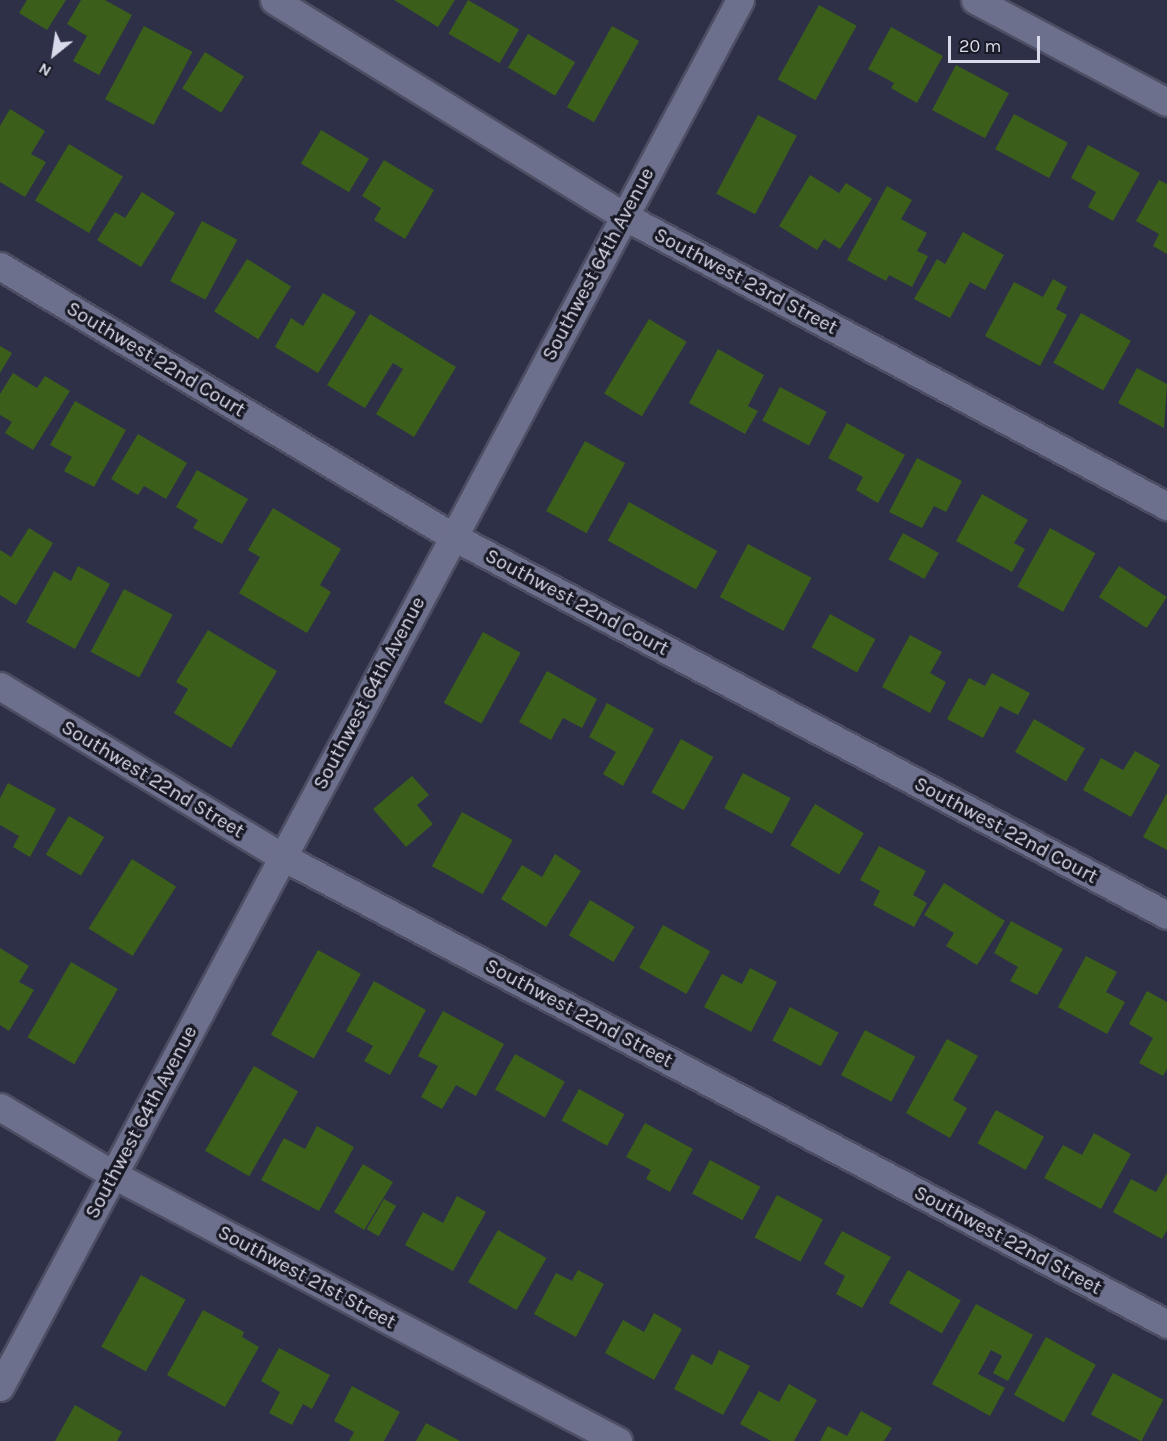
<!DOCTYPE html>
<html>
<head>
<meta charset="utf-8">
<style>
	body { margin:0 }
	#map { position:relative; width:1167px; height:1441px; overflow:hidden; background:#2e3048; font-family:Karla,sans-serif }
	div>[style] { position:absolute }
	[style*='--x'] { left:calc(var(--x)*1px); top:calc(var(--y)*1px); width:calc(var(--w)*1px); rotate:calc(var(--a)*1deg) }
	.building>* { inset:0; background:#3b5e1b; transform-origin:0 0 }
	.roads { filter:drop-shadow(2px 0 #4d4e63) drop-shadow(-2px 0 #4d4e63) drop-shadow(0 2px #4d4e63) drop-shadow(0 -2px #4d4e63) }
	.street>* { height:27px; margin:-13.5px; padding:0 13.5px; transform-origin:13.5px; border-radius:13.5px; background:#6d708c }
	span { translate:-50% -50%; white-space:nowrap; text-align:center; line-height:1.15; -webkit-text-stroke:6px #181924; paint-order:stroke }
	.street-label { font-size:20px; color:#d9dbeb }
	.north { position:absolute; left:24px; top:24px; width:60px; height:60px; -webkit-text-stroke:4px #181924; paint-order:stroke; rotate:210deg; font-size:16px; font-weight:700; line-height:24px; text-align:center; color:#d9dbeb }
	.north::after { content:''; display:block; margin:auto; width:21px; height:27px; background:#d9dbeb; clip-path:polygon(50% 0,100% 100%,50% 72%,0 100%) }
	.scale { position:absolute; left:948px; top:36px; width:92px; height:27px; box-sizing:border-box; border:3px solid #d9dbeb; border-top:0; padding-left:8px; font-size:18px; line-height:21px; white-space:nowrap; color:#d9dbeb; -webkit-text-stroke:4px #181924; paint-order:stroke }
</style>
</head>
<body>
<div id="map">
	<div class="building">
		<div style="clip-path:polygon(27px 0,66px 0,47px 30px,19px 13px)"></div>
		<div style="clip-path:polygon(81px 0,105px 0,132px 15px,99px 75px,73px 61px,87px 36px,67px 24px)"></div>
		<div style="clip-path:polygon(394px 0,455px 0,438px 27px)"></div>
		<div style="left:468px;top:0;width:59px;height:39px;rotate:30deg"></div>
		<div style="left:819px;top:5px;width:43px;height:85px;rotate:29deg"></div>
		<div style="left:144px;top:26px;width:55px;height:83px;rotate:28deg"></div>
		<div style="left:612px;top:26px;width:31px;height:93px;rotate:29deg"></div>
		<div style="clip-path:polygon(891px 27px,943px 56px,917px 103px,891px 88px,894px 83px,868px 69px)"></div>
		<div style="left:528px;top:34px;width:55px;height:39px;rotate:31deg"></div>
		<div style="left:205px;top:52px;width:46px;height:43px;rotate:32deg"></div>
		<div style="left:956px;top:65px;width:60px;height:51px;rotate:28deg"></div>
		<div style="clip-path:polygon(10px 109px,45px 131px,31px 154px,46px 162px,25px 197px,0 182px,0 126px)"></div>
		<div style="left:1014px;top:114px;width:61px;height:40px;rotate:28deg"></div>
		<div style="left:758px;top:115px;width:44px;height:89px;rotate:28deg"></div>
		<div style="left:321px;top:130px;width:56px;height:39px;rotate:31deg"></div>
		<div style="left:69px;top:144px;width:63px;height:66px;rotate:31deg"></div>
		<div style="clip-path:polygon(1088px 145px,1140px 173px,1113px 221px,1088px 207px,1096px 192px,1071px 178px)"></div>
		<div style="clip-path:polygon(384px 160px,434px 190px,405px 239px,374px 220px,381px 208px,362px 196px)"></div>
		<div style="clip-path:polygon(810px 175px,839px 193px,846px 183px,872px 199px,840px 249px,824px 239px,817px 250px,779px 226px)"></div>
		<div style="clip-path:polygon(1159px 180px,1167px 184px,1167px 254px,1153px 246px,1159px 234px,1136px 221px)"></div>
		<div style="clip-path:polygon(887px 186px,912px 200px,901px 219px,927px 233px,917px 251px,928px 256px,912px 287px,889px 275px,886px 281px,847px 260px)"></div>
		<div style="clip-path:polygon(142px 192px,175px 213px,141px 267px,97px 240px,115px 212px,125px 218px)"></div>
		<div style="left:202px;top:221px;width:40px;height:68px;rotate:28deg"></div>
		<div style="clip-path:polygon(963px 232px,1004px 255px,985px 290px,970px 282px,950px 318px,914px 299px,937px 259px,945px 264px)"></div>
		<div style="left:247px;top:259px;width:52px;height:62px;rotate:32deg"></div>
		<div style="clip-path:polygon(1053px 279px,1067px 287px,1056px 309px,1067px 315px,1040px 366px,985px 336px,1014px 282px,1043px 297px)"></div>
		<div style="clip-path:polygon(323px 293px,356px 312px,318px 373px,275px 347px,291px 318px,303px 326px)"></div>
		<div style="left:1081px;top:313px;width:57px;height:57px;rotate:29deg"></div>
		<div style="clip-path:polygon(370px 314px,456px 367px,414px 437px,376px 414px,403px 369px,393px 363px,365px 408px,327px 385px)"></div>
		<div style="left:649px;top:319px;width:44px;height:87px;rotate:31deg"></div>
		<div style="clip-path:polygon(0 346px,12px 353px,0 373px)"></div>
		<div style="clip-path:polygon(718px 349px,764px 375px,748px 406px,758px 411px,745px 434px,689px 403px)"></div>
		<div style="clip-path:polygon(1137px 368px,1167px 384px,1164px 428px,1118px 403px)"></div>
		<div style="clip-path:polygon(13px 373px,37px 388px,45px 376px,70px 391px,33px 450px,5px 433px,12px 422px,0 415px,0 394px)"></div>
		<div style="left:780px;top:387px;width:53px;height:38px;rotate:28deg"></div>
		<div style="clip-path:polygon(75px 401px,126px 430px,94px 487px,64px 471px,72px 457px,50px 445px)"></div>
		<div style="clip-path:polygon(847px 423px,905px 455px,878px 503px,856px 490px,863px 477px,828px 458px)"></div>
		<div style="clip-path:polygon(138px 434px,187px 463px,166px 499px,144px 486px,138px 495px,111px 479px)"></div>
		<div style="left:585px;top:441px;width:46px;height:80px;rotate:29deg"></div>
		<div style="clip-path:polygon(917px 458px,962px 481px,946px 512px,934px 506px,922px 528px,889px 512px)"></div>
		<div style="clip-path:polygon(197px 470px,248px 499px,222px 544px,193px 528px,198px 520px,176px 507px)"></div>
		<div style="clip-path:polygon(982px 494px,1028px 520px,1014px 543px,1025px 549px,1012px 572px,956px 541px)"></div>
		<div style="left:629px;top:502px;width:101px;height:44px;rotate:29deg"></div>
		<div style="clip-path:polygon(273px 508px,341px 549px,320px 585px,331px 592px,307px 633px,239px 593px,260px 557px,248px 550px)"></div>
		<div style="clip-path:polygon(29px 528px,53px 543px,16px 605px,0 595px,0 550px,11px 557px)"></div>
		<div style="left:1050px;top:528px;width:52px;height:67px;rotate:29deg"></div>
		<div style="left:903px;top:533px;width:41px;height:30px;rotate:29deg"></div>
		<div style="left:748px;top:544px;width:72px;height:60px;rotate:28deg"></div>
		<div style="clip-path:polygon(78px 566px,110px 584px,75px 649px,26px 622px,54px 571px,71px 581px)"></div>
		<div style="left:1119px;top:566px;width:57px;height:37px;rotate:33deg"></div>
		<div style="left:124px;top:589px;width:55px;height:71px;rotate:28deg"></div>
		<div style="left:830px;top:614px;width:52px;height:38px;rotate:29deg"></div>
		<div style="clip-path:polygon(208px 630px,277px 671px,231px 748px,174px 713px,188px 689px,176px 682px)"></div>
		<div style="left:483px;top:632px;width:43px;height:81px;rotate:29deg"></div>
		<div style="clip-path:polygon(910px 635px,942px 652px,930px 673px,946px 682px,930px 713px,882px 687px)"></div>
		<div style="clip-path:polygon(547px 671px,597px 699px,582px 728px,563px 718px,551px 740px,519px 722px)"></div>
		<div style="clip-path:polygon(992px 673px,1030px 693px,1018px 715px,1000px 706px,983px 738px,947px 719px,969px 678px,985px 686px)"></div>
		<div style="clip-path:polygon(607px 703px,654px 729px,623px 786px,603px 774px,616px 752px,589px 737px)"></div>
		<div style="left:1034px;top:719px;width:59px;height:38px;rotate:30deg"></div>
		<div style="left:681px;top:739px;width:37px;height:61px;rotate:29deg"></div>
		<div style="clip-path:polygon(1135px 751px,1160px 765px,1131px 817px,1083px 790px,1101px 758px,1123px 770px)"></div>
		<div style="left:743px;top:773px;width:54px;height:40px;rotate:28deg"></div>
		<div style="clip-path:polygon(412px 776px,429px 795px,417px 805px,433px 824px,406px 847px,373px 809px)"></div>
		<div style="clip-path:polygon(8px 783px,56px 809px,30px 857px,13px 847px,19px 836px,0 825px,0 798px)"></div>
		<div style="clip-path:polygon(1167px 793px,1167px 850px,1143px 837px)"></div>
		<div style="left:815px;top:804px;width:57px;height:48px;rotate:31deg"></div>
		<div style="left:462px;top:812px;width:58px;height:62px;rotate:29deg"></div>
		<div style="left:69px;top:816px;width:41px;height:45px;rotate:31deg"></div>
		<div style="clip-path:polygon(879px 846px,926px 871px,913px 895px,927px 903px,914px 927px,873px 905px,880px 891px,860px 880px)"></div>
		<div style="clip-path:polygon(555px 854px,581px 871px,546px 927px,501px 899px,522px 865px,542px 877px)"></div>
		<div style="left:132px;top:859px;width:52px;height:82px;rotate:32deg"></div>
		<div style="clip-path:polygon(944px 883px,1005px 921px,977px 965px,946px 946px,954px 933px,924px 915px)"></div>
		<div style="left:590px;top:900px;width:52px;height:41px;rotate:31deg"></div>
		<div style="clip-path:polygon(1011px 921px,1063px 949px,1037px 995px,1010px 981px,1018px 967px,994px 953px)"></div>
		<div style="left:663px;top:925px;width:54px;height:49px;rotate:29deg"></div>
		<div style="clip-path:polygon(0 948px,29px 966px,19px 982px,34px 990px,9px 1031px,0 1025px)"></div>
		<div style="left:318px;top:950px;width:49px;height:97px;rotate:29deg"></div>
		<div style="clip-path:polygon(1086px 956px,1117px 972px,1106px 992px,1125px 1002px,1107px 1034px,1058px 1007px)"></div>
		<div style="left:71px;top:962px;width:54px;height:87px;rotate:30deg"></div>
		<div style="clip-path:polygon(750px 968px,777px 982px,751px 1032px,704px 1007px,722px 974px,742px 984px)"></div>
		<div style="clip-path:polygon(374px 981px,426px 1010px,390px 1075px,364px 1061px,373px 1046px,346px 1031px)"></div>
		<div style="clip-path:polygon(1147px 991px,1167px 1002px,1167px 1069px,1163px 1076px,1139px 1063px,1153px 1038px,1129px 1024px)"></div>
		<div style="left:790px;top:1007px;width:55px;height:38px;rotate:28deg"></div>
		<div style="clip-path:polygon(443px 1011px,504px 1044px,476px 1096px,456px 1085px,442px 1109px,421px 1097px,438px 1066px,418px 1056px)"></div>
		<div style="left:865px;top:1030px;width:57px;height:51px;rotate:28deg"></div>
		<div style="clip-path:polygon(947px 1039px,978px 1056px,953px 1100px,967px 1108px,950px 1138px,906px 1113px)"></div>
		<div style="left:515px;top:1054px;width:57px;height:41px;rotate:29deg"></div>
		<div style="left:254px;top:1066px;width:51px;height:98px;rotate:30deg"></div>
		<div style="left:579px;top:1089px;width:52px;height:36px;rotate:29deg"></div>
		<div style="left:996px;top:1110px;width:55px;height:38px;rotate:29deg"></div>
		<div style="clip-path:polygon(645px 1123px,693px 1149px,670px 1192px,646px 1179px,651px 1170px,626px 1157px)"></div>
		<div style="clip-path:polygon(317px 1126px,354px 1147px,319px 1211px,261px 1180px,284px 1138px,305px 1149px)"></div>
		<div style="clip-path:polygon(1094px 1133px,1131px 1154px,1101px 1209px,1044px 1178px,1063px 1145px,1082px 1155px)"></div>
		<div style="left:710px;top:1160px;width:57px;height:38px;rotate:28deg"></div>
		<div style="left:363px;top:1164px;width:35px;height:56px;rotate:31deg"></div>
		<div style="clip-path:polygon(1167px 1173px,1167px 1230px,1162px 1239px,1113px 1212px,1131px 1179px,1156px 1192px)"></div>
		<div style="left:777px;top:1195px;width:52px;height:48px;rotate:28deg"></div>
		<div style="clip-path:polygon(457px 1196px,486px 1212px,453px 1271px,405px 1245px,423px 1212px,443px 1223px)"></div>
		<div style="left:384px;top:1199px;width:14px;height:35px;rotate:30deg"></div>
		<div style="left:498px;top:1230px;width:56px;height:60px;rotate:30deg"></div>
		<div style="clip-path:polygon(842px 1231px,891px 1257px,862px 1308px,836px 1294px,845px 1276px,824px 1264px)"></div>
		<div style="clip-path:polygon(578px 1270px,604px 1284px,576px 1337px,534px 1314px,556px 1273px,572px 1281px)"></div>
		<div style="left:908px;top:1270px;width:61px;height:38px;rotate:30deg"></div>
		<div style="left:141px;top:1275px;width:51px;height:82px;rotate:29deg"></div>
		<div style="clip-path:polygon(976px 1304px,1033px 1335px,1008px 1381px,993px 1373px,1002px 1356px,991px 1350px,978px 1374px,1005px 1388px,990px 1416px,932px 1384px)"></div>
		<div style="clip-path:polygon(203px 1310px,244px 1332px,242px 1337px,259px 1347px,225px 1407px,167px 1375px)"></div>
		<div style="clip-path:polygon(654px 1313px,682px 1329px,654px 1380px,605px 1353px,623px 1320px,644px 1332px)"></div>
		<div style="left:1046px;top:1337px;width:57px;height:66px;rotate:29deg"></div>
		<div style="clip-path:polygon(279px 1348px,330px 1375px,312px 1409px,303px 1404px,292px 1425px,269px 1413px,280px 1392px,261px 1381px)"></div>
		<div style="clip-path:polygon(719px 1350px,750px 1366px,723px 1415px,674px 1389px,692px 1354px,712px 1365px)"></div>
		<div style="left:1113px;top:1373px;width:57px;height:47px;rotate:28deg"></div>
		<div style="clip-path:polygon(789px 1384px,817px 1400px,794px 1441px,771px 1441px,740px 1424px,759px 1391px,779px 1402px)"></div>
		<div style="clip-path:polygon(352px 1386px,400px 1412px,384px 1441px,349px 1441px,354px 1432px,334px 1421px)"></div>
		<div style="clip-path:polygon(75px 1405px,122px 1432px,117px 1441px,55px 1441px)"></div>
		<div style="clip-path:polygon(861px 1411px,892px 1428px,884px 1441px,820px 1441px,828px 1426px,847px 1436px)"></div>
		<div style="clip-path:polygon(426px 1423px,460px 1441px,416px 1441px)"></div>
	</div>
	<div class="roads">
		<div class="street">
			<div style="--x:274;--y:0;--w:411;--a:31.7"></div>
			<div style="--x:624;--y:216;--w:616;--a:28.11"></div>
			<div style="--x:975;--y:0;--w:217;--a:28"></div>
			<div style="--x:0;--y:266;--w:527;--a:30.85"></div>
			<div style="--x:452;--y:536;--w:809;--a:27.93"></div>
			<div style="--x:0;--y:686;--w:328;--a:31.2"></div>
			<div style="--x:281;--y:856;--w:1002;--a:27.84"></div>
			<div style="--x:0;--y:1107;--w:133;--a:30.8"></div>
			<div style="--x:114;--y:1175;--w:570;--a:27.82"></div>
			<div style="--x:0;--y:1387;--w:1572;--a:-61.92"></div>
		</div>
	</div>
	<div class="street-label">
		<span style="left:598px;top:264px;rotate:-62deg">Southwest 64th Avenue</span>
		<span style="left:746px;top:281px;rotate:28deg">Southwest 23rd Street</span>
		<span style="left:156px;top:359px;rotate:31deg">Southwest 22nd Court</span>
		<span style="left:577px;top:602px;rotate:28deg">Southwest 22nd Court</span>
		<span style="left:369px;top:693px;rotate:-62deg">Southwest 64th Avenue</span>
		<span style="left:153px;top:779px;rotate:31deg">Southwest 22nd Street</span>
		<span style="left:1006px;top:830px;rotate:28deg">Southwest 22nd Court</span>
		<span style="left:579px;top:1013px;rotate:28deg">Southwest 22nd Street</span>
		<span style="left:141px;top:1122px;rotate:-62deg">Southwest 64th Avenue</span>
		<span style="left:1008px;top:1240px;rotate:28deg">Southwest 22nd Street</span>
		<span style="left:307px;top:1277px;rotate:28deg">Southwest 21st Street</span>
	</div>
	<div class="north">N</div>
	<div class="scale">20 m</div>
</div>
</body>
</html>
